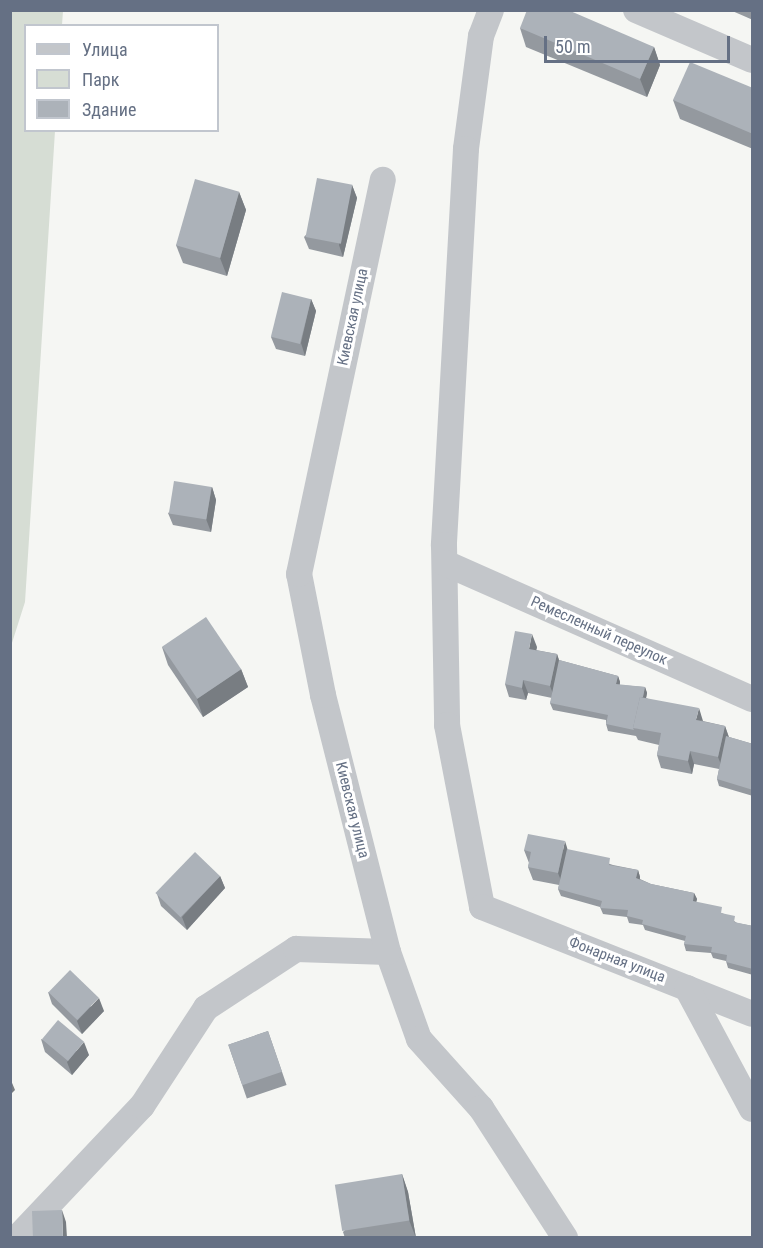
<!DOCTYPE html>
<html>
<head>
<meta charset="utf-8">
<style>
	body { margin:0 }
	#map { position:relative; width:763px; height:1248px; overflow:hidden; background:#f5f6f3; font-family:"Roboto Condensed",sans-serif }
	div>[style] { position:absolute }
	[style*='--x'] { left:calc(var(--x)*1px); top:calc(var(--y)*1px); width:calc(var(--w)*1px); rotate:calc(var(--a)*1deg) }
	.green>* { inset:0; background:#d6ddd4 }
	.minor>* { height:26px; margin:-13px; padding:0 13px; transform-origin:13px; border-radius:13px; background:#c3c6ca }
	.wall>* { inset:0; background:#94999f; transform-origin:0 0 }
	.shaded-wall>* { inset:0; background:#787d82 }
	.building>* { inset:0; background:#acb2b9; transform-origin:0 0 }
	span { translate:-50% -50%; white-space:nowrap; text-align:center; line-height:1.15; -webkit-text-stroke:6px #fff; paint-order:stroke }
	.street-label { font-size:15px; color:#657084 }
	.frame { position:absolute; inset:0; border:12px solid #657084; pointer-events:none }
	.legend { position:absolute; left:24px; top:24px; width:195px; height:108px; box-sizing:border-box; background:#fff; border:2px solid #c1c6ce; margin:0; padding:8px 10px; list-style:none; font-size:18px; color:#657084 }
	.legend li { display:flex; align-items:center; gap:12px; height:30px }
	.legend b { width:30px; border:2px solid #c1c6ce }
	.scale { position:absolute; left:544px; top:36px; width:186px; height:27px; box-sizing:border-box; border:3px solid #657084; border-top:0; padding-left:8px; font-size:18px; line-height:21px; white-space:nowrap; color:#657084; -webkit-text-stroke:4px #fff; paint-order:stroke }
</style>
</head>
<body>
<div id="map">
	<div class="green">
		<div style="clip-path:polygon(11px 10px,63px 11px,62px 25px,26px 26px,26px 130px,55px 131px,25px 602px,11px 646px)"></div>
	</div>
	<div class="minor">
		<div style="--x:491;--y:10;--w:28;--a:111"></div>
		<div style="--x:481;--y:36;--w:114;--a:97.6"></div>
		<div style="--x:466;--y:149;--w:397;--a:93.2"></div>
		<div style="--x:444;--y:545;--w:180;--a:89"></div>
		<div style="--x:447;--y:725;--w:185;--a:79.1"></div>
		<div style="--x:482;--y:907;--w:290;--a:21.6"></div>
		<div style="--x:636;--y:10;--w:126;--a:23.3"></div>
		<div style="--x:445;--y:563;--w:336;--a:23.9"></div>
		<div style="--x:388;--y:952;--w:92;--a:70.4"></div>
		<div style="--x:419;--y:1039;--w:93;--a:48.1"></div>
		<div style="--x:481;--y:1108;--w:155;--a:57.1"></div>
		<div style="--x:687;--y:988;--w:137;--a:61.8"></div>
		<div style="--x:17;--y:1238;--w:182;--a:-46.6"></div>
		<div style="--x:142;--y:1106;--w:117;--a:-56.9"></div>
		<div style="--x:206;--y:1008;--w:108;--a:-33.2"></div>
		<div style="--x:296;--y:949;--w:92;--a:1.9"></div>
		<div style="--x:388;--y:952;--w:265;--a:-104.2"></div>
		<div style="--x:323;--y:695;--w:123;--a:-101.2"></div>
		<div style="--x:299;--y:574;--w:403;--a:-78"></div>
	</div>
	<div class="wall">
		<div style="clip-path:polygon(730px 10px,753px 10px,753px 20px)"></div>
		<div style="clip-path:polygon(520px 28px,654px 47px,660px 65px,647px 97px,526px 47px)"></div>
		<div style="clip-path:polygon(753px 88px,753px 149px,680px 119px,673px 100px)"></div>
		<div style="clip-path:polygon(352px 185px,357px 198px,343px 257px,309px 249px,304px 237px)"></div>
		<div style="clip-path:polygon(239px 192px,246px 210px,227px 276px,183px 263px,176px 245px)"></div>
		<div style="clip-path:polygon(311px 299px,316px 311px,305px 356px,276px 349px,271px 337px)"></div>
		<div style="clip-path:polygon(212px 487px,216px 500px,211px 532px,173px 525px,168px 513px)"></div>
		<div style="clip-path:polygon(162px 647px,241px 669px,248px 687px,203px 717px,168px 665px)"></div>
		<div style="clip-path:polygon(537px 647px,536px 650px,557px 654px,559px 660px,618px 676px,620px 682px,620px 685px,645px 687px,647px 693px,646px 698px,703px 721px,725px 726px,729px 737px,753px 744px,753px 796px,719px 786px,717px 779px,719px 769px,694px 764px,692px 774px,661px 768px,657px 755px,659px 745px,638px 740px,636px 736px,608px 731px,606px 724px,606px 720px,553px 710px,550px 703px,552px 698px,528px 693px,526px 700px,509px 697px,505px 684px)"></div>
		<div style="clip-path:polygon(524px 850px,568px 850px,613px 865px,638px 870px,640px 877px,640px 879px,651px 884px,694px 893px,697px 899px,696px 902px,724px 914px,737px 923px,753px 926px,753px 975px,728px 968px,726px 961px,713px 958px,711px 953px,686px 951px,684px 944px,685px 941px,645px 930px,643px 925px,629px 923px,627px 917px,603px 914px,600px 907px,561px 896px,558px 889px,559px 885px,533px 880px,528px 867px,529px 863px)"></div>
		<div style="clip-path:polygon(220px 876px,225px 888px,187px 930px,161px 906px,157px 894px)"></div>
		<div style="clip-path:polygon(48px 992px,104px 1011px,82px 1034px,52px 1004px)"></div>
		<div style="left:268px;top:1031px;width:57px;height:42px;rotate:71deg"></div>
		<div style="clip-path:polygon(41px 1039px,89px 1055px,72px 1075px,45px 1052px)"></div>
		<div style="clip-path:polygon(402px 1174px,408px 1192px,416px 1238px,345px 1238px,343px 1232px)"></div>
	</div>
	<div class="shaded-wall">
		<div style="clip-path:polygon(654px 47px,660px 65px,647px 97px,640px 79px)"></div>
		<div style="clip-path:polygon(352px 185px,357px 198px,343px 257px,339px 245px)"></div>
		<div style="clip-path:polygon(239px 192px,246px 210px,227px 276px,220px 258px)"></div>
		<div style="clip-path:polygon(311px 299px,316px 311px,305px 356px,301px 343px)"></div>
		<div style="clip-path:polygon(212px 487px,216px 500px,211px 532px,206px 519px)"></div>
		<div style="clip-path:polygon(532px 634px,537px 647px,534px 661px,529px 649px)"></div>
		<div style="clip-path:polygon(557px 654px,561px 667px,555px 699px,550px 686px)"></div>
		<div style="clip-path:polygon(241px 669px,248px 687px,203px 717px,197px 699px)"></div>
		<div style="clip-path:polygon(618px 676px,620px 682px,618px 691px,616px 684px)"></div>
		<div style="clip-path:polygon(523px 680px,528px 693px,526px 700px,522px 688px)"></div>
		<div style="clip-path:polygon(645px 687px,647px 693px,640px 729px,636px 728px)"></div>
		<div style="clip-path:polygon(699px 708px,703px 721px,696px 720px)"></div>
		<div style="clip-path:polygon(725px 726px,729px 738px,723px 770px,718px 757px)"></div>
		<div style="clip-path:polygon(690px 751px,694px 764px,692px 774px,688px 761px)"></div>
		<div style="clip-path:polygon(565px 841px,569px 854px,563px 886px,558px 873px)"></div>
		<div style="clip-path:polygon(638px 870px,640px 877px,639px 884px,636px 878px)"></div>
		<div style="clip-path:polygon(220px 876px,225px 888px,187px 930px,182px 917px)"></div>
		<div style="clip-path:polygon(694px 893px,697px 899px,695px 907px,693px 901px)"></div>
		<div style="clip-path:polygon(99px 998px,104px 1011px,82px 1034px,77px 1021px)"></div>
		<div style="clip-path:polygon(84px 1042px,89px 1055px,72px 1075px,67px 1062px)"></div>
		<div style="clip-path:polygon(10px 1078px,15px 1090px,10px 1095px)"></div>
		<div style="clip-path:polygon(402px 1174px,408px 1192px,416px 1238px,409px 1220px)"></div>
		<div style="clip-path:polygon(62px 1210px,66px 1222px,67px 1238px,63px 1238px)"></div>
	</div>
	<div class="building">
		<div style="clip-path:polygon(527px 10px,568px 10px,654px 47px,640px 79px,520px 28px)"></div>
		<div style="clip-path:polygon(690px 62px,753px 88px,753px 134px,673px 100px)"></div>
		<div style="left:317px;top:178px;width:36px;height:60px;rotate:11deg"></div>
		<div style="left:195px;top:179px;width:46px;height:69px;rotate:16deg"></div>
		<div style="left:282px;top:292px;width:30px;height:46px;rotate:14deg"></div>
		<div style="left:174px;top:481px;width:38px;height:33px;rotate:9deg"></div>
		<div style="left:206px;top:617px;width:63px;height:53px;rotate:56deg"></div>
		<div style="clip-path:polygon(515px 631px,532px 634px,529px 649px,557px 654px,550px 686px,523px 680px,522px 688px,505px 684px)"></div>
		<div style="clip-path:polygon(559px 660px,618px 676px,616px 684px,645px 687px,643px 697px,640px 697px,633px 728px,634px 730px,606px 724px,608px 715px,550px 703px)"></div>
		<div style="clip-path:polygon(640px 697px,699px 708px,696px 720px,725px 726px,718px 757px,690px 751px,688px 761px,657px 755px,661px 733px,633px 728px)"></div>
		<div style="clip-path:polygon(726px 736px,753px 744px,753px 790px,717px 779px)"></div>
		<div style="clip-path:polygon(528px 834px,565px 841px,558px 873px,528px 867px,531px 852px,524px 850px)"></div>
		<div style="clip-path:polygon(567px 849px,610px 858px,609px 865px,638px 870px,636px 878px,651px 884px,694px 893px,693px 901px,722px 907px,721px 913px,735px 916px,734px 922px,753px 926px,753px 969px,726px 962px,727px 955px,711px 952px,712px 947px,684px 944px,686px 936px,642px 924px,643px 920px,627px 916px,628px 910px,600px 908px,602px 901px,558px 889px)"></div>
		<div style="left:195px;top:852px;width:35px;height:57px;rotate:44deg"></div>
		<div style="left:70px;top:970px;width:40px;height:31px;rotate:44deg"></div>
		<div style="left:58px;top:1020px;width:34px;height:25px;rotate:40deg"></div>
		<div style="left:268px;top:1031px;width:43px;height:42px;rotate:71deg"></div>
		<div style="left:402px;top:1174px;width:47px;height:68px;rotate:81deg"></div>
		<div style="left:62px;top:1210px;width:28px;height:30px;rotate:88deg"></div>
	</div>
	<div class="street-label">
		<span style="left:353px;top:317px;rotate:-78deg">Киевская улица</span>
		<span style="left:599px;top:631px;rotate:24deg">Ремесленный переулок</span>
		<span style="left:352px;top:810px;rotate:76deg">Киевская улица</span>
		<span style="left:617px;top:960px;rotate:21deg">Фонарная улица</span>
	</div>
	<div class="frame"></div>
	<ul class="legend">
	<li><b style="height:8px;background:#c3c6ca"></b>Улица</li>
	<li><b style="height:16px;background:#d6ddd4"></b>Парк</li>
	<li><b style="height:16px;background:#acb2b9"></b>Здание</li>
	</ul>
	<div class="scale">50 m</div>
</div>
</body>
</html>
